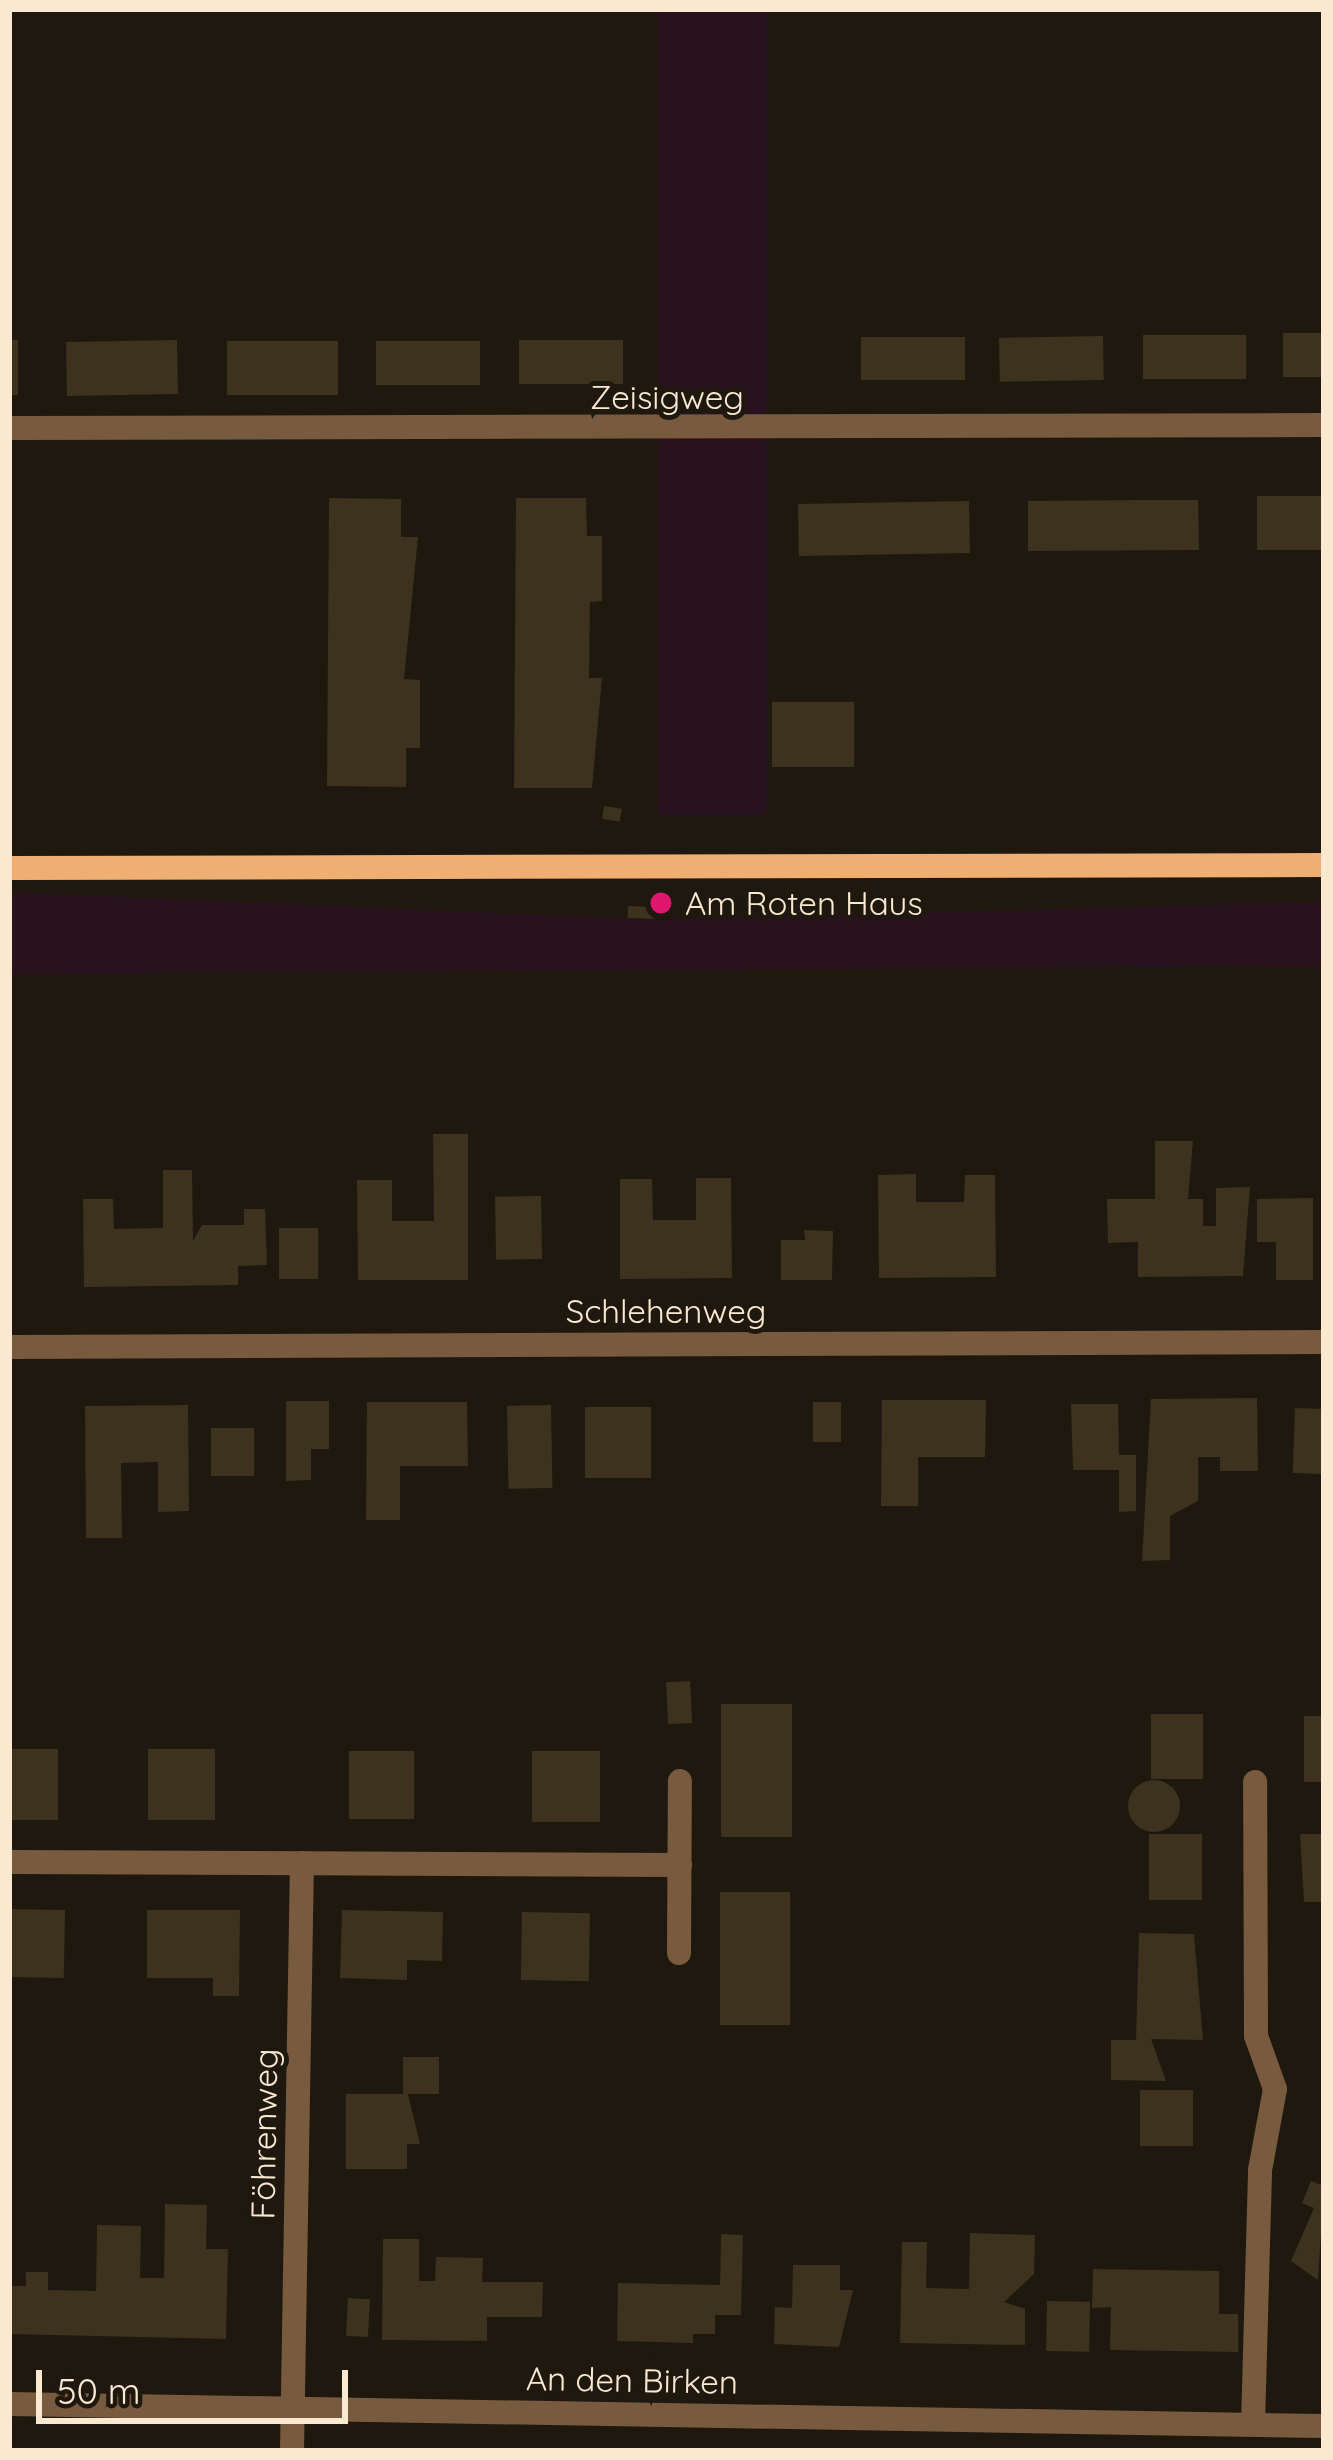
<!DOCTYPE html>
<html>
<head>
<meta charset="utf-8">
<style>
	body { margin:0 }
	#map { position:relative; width:1333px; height:2460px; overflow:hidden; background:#1e180e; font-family:Quicksand,sans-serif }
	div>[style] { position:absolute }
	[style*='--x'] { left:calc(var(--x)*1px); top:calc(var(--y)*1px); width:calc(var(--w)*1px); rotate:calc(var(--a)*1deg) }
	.green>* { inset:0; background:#27121e; transform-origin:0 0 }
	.building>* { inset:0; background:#3d321d; transform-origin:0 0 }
	.round { border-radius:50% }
	.street>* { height:24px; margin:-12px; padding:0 12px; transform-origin:12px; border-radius:12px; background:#785b3e }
	.secondary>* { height:24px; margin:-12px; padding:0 12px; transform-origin:12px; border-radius:12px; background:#f0af72 }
	.dots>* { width:33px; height:33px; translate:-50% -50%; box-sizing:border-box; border:6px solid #1e180e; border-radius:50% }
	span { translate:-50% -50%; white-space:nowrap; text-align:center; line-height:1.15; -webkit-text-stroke:10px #1e180e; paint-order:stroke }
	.street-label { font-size:33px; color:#fae8d1 }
	.poi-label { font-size:33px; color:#fae8d1 }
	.left { translate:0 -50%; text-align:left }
	.frame { position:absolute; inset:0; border:12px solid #fae8d1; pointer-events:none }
	.scale { position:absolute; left:36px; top:2370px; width:312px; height:54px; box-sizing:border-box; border:6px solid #fae8d1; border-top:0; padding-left:15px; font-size:36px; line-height:42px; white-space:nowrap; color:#fae8d1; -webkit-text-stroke:9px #1e180e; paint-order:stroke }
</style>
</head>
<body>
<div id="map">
	<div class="green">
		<div style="left:658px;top:9px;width:109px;height:806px"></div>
		<div style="clip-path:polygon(9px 892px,657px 920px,1324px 902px,1324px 966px,9px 974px)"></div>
	</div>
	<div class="building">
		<div style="left:1324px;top:333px;width:44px;height:41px;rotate:90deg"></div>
		<div style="left:1143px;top:335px;width:103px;height:44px"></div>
		<div style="left:1103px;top:336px;width:44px;height:104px;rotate:89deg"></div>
		<div style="left:965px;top:337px;width:43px;height:104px;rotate:90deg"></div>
		<div style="left:9px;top:340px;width:9px;height:55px"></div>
		<div style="left:177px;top:340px;width:54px;height:111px;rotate:89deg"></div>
		<div style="left:623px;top:340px;width:44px;height:104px;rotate:90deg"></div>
		<div style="left:338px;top:341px;width:54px;height:111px;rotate:90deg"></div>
		<div style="left:376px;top:341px;width:104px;height:44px"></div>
		<div style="left:1257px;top:496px;width:67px;height:54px"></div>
		<div style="clip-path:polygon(329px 498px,401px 499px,401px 537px,418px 537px,404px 679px,420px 680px,420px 748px,406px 748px,406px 787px,327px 786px)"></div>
		<div style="clip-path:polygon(516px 498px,586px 498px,587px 536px,602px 536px,602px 601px,590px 602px,589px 678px,602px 678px,592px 788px,514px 788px)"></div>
		<div style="clip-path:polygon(1142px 500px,1198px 500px,1199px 550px,1028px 551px,1028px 501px)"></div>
		<div style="left:969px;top:501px;width:52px;height:171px;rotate:89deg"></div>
		<div style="left:772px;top:702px;width:82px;height:65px"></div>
		<div style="left:604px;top:806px;width:18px;height:13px;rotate:9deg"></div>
		<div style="left:628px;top:906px;width:27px;height:12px;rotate:2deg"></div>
		<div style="clip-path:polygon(433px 1134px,468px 1134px,468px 1280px,358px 1280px,357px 1180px,392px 1180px,392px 1221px,434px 1221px)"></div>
		<div style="clip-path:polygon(1155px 1141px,1193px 1141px,1188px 1199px,1203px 1199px,1203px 1226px,1216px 1226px,1216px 1188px,1250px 1187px,1243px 1276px,1138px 1277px,1138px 1242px,1108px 1243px,1107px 1199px,1155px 1199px)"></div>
		<div style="clip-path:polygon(163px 1170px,192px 1170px,193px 1241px,202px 1225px,244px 1225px,244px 1209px,265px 1209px,267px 1265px,238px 1266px,238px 1285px,84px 1287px,83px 1199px,113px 1199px,114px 1229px,163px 1228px)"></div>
		<div style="clip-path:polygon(916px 1174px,916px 1202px,964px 1202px,965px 1175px,995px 1175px,996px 1277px,879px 1278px,878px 1175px)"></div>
		<div style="clip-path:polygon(696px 1178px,731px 1178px,732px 1278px,620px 1279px,620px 1179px,652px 1179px,653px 1220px,696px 1220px)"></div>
		<div style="left:541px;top:1196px;width:63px;height:46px;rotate:89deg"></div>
		<div style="clip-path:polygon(1313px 1198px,1313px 1280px,1276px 1280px,1276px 1242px,1257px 1242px,1257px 1199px)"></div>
		<div style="left:318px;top:1228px;width:51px;height:39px;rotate:90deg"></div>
		<div style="clip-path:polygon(804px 1230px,833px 1231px,832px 1280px,781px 1280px,781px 1240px,805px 1240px)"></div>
		<div style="clip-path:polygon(1257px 1398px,1258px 1471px,1220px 1471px,1220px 1457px,1198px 1457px,1198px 1501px,1170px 1516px,1170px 1560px,1142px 1561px,1151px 1399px)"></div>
		<div style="clip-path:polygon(882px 1400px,986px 1400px,985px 1457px,918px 1457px,918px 1506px,881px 1506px)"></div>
		<div style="clip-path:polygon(286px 1401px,329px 1401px,329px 1449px,311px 1449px,311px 1480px,286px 1481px)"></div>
		<div style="clip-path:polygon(367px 1402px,467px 1402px,468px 1466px,400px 1466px,400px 1520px,366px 1520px)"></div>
		<div style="left:813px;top:1402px;width:28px;height:40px"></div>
		<div style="clip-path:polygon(1071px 1404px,1118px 1404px,1119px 1455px,1136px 1455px,1136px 1511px,1119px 1512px,1119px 1470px,1073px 1470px)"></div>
		<div style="clip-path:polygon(188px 1405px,189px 1511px,158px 1512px,158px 1462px,121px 1463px,122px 1538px,86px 1538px,85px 1406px)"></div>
		<div style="left:551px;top:1405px;width:83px;height:44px;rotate:89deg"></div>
		<div style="left:585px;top:1407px;width:66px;height:71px"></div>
		<div style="left:1295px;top:1408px;width:29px;height:65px;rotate:2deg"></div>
		<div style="left:211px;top:1428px;width:43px;height:48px"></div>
		<div style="left:690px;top:1681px;width:42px;height:24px;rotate:87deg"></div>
		<div style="left:721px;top:1704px;width:71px;height:133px"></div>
		<div style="left:1151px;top:1714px;width:52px;height:65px"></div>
		<div style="left:1304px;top:1716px;width:20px;height:66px"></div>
		<div style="left:9px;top:1749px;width:49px;height:71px"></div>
		<div style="left:148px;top:1749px;width:67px;height:71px"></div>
		<div style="left:349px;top:1751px;width:65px;height:68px"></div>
		<div style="left:532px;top:1751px;width:68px;height:71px"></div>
		<div class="round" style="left:1128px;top:1780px;width:52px;height:52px"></div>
		<div style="left:1149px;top:1834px;width:53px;height:66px"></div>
		<div style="clip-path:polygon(1300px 1834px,1324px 1834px,1324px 1902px,1304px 1902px)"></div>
		<div style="left:720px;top:1892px;width:70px;height:133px"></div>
		<div style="left:9px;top:1909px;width:56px;height:68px;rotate:1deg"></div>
		<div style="clip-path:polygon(147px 1910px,240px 1910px,239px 1996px,213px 1996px,213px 1978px,147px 1978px)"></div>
		<div style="clip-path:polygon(342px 1910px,443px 1912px,442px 1961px,407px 1960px,407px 1980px,340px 1978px)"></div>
		<div style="left:522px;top:1912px;width:68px;height:68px;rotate:1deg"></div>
		<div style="clip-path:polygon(1139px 1933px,1194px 1934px,1203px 2040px,1151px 2039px,1166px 2081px,1111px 2080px,1111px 2040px,1136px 2040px)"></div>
		<div style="clip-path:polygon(403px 2057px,439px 2057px,439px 2094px,408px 2094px,420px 2144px,407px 2144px,407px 2169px,346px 2169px,346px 2094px,403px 2094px)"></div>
		<div style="left:1140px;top:2090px;width:53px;height:56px"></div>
		<div style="clip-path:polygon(1311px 2181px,1324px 2186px,1318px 2280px,1291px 2261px,1314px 2208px,1302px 2203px)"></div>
		<div style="clip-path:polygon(165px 2204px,207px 2205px,206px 2249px,228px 2249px,226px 2339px,9px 2334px,9px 2286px,26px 2286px,26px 2272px,48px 2272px,48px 2290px,96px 2291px,97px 2225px,141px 2226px,140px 2278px,164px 2278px)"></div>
		<div style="clip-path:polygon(970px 2233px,1035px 2235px,1034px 2274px,1004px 2302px,1025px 2309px,1025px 2345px,900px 2343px,902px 2242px,927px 2242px,926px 2288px,969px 2289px)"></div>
		<div style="clip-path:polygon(721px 2234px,743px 2235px,741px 2315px,715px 2315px,715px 2334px,693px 2334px,693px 2343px,617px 2341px,618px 2283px,720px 2285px)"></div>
		<div style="clip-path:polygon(383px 2239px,419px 2239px,419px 2281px,435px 2281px,436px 2257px,483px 2258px,482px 2282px,543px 2282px,542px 2317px,487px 2317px,487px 2341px,382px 2340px)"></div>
		<div style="clip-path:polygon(793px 2265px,840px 2265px,840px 2290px,853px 2290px,839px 2347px,774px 2344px,775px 2307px,792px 2308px)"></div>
		<div style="clip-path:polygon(1093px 2269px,1219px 2271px,1219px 2314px,1238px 2314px,1238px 2352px,1110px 2350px,1111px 2307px,1092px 2308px)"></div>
		<div style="left:348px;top:2298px;width:22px;height:38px;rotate:3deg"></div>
		<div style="left:1047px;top:2301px;width:43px;height:50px;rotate:1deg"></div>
	</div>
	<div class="street">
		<div style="--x:9;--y:428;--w:1315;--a:-0.13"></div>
		<div style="--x:9;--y:1347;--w:1315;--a:-0.22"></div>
		<div style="--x:9;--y:1862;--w:671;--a:0.26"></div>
		<div style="--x:679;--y:1953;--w:172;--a:-89.7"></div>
		<div style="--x:9;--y:2404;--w:1315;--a:0.96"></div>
		<div style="--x:1253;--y:2424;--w:254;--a:-88.4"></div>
		<div style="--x:1260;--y:2170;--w:82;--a:-79.5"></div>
		<div style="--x:1275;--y:2089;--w:56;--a:-109.7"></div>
		<div style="--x:1256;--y:2036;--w:254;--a:-90.2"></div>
		<div style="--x:292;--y:2451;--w:588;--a:-89.03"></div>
	</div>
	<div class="secondary">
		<div style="--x:9;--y:868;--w:1315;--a:-0.13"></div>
	</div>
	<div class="dots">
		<div style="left:661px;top:903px;background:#de186f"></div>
	</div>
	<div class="street-label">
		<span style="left:667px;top:397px">Zeisigweg</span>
		<span style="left:666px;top:1311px">Schlehenweg</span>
		<span style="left:264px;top:2134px;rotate:-89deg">Föhrenweg</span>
		<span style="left:632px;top:2380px;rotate:1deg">An den Birken</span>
	</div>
	<div class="poi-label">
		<span class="left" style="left:685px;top:903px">Am Roten Haus</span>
	</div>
	<div class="frame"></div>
	<div class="scale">50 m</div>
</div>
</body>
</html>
